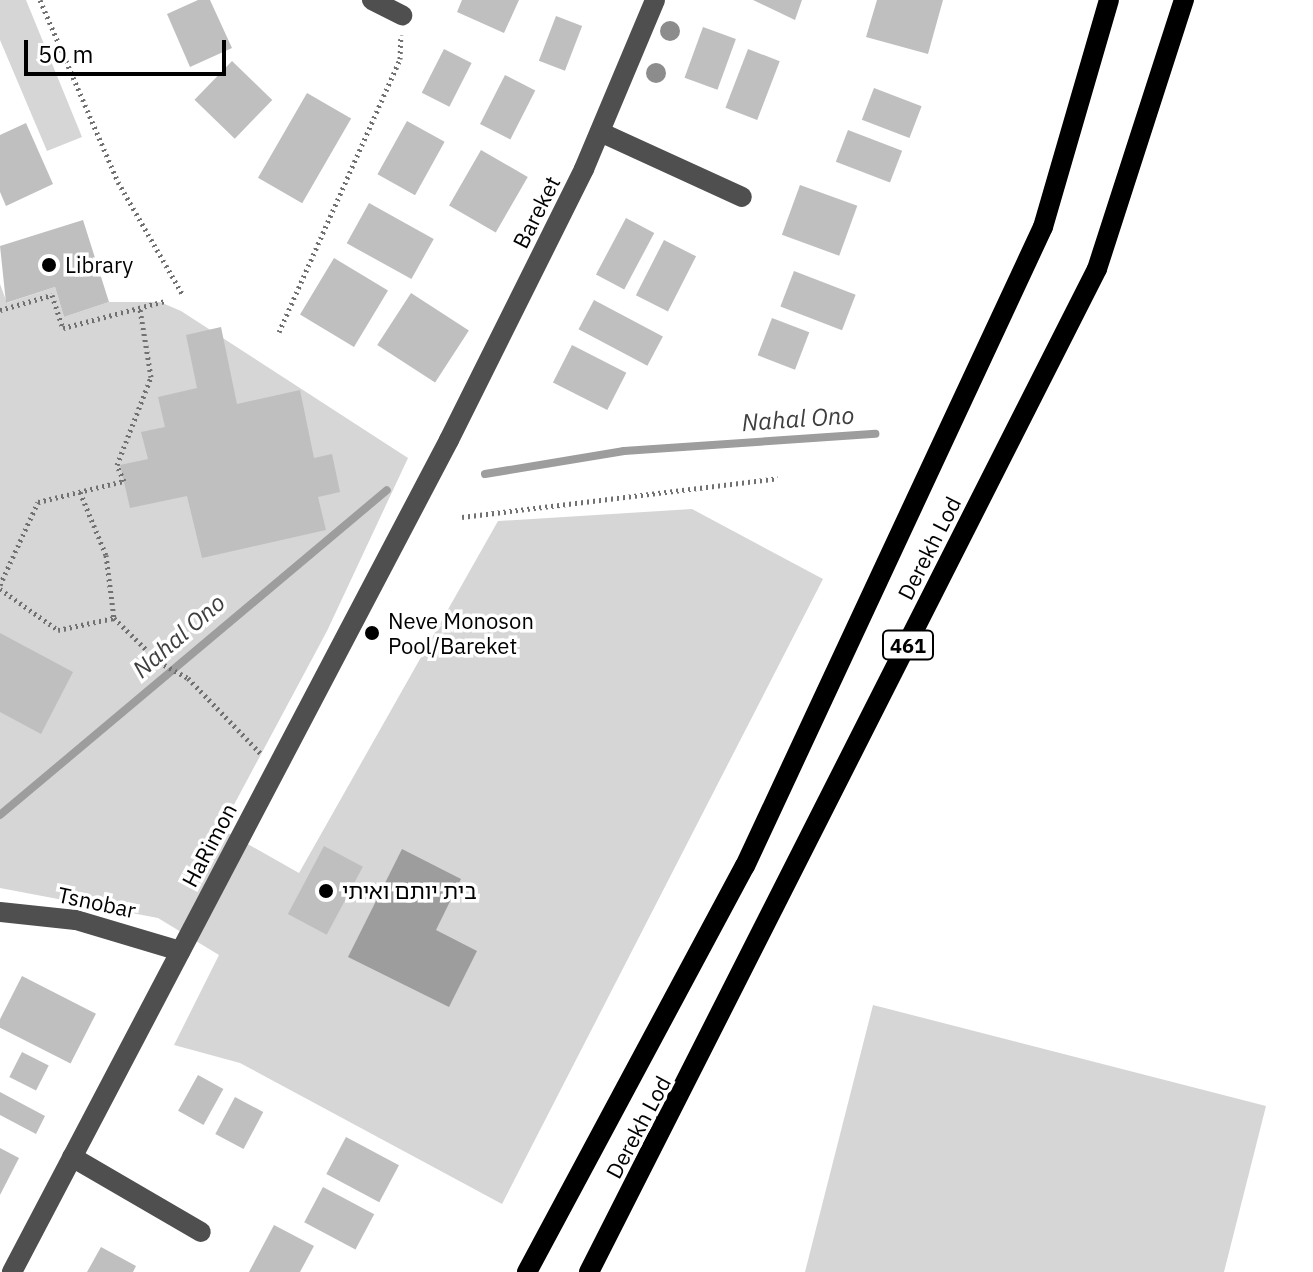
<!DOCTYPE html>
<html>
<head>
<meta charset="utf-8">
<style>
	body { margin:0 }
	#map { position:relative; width:1313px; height:1272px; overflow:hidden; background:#fff; font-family:"IBM Plex Sans","Noto Sans Hebrew",sans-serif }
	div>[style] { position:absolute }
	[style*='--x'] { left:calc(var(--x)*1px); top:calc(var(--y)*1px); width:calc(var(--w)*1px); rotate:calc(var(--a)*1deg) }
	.green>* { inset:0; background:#d6d6d6 }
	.water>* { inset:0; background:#9d9d9d }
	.stream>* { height:8px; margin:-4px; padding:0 4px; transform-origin:4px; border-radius:4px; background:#9d9d9d }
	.building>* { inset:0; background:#bfbfbf; transform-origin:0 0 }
	.path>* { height:5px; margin-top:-2.5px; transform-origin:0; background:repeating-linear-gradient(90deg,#717171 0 2px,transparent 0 6px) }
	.minor>* { height:20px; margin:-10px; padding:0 10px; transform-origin:10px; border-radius:10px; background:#4f4f4f }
	.major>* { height:20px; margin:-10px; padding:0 10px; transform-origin:10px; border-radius:10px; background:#000 }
	.trees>* { width:20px; height:20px; margin:-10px; border-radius:50%; background:#8c8c8c }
	.dots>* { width:22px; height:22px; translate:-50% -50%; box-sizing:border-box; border:4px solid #fff; border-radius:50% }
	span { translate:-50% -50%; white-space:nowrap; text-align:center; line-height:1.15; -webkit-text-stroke:7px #fff; paint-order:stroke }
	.shield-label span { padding:2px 6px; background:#fff; border:2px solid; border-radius:6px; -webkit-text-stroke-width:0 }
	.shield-label { font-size:20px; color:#000; font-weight:700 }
	.street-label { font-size:22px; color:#000 }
	.poi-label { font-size:22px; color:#000 }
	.left { translate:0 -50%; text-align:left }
	.water-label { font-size:24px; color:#3e3e3e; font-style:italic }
	.scale { position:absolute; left:24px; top:40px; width:202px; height:36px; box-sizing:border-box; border:4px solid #000; border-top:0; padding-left:10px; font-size:24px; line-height:28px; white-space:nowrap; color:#000; -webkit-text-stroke:6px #fff; paint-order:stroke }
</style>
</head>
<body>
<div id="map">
	<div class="green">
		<div style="clip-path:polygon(0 0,26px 0,82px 137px,47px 151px,0 40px)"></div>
		<div style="clip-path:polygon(0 284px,7px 303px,55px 287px,64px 317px,109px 302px,160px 302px,181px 311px,408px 458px,327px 631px,221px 829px,299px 873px,498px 521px,692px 509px,823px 579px,502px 1204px,240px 1063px,174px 1045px,219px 955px,158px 918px,0 888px)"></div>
		<div style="clip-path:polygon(873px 1005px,1266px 1106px,1224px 1272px,805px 1272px)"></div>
	</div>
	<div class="water">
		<div style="clip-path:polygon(402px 849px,461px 879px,436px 930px,477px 951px,449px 1007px,348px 957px)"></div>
	</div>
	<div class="stream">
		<div style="--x:485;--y:474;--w:141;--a:-9.4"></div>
		<div style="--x:624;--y:451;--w:252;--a:-3.9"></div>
		<div style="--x:0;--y:815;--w:505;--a:-40.02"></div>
	</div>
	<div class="building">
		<div style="clip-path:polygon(198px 0,210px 0,232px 48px,190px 67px,167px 14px)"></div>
		<div style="clip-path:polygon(462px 0,519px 0,504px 33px,457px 12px)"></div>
		<div style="clip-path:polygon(753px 0,802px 0,795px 20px)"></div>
		<div style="clip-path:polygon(877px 0,943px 0,928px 54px,866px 37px)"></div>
		<div style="left:556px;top:16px;width:28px;height:48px;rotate:21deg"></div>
		<div style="left:703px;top:27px;width:35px;height:54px;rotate:20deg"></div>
		<div style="left:444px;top:49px;width:31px;height:49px;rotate:27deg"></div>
		<div style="left:748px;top:49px;width:34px;height:63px;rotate:21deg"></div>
		<div style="left:232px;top:61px;width:56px;height:54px;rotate:44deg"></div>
		<div style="left:505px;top:75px;width:34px;height:55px;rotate:27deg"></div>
		<div style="left:874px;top:88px;width:51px;height:34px;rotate:21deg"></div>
		<div style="left:307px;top:93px;width:51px;height:98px;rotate:30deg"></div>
		<div style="left:407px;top:121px;width:43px;height:61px;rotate:29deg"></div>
		<div style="clip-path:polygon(26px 123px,53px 184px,6px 206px,0 192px,0 135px)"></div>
		<div style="left:848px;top:130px;width:58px;height:34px;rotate:21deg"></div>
		<div style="left:481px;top:150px;width:54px;height:64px;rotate:30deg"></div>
		<div style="left:800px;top:185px;width:61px;height:53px;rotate:20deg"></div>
		<div style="left:369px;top:203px;width:74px;height:46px;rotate:29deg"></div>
		<div style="left:626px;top:218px;width:32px;height:64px;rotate:28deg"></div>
		<div style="clip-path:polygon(83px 220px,109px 302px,64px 317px,55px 287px,6px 303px,0 246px)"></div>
		<div style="left:664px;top:240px;width:36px;height:62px;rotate:27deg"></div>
		<div style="left:334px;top:258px;width:63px;height:66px;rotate:31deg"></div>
		<div style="left:794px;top:271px;width:66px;height:38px;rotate:21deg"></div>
		<div style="left:411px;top:293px;width:69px;height:62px;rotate:33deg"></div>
		<div style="left:594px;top:300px;width:78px;height:33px;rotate:28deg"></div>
		<div style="left:772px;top:318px;width:40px;height:40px;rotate:21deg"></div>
		<div style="clip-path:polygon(221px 327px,237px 404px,300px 390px,314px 458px,332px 454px,340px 492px,318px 497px,326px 530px,202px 558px,187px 496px,130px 508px,120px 465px,148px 459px,141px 432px,165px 427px,158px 397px,197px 388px,186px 335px)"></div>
		<div style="left:572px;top:345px;width:61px;height:42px;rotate:27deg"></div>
		<div style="clip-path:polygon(0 633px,73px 672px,41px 734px,0 712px)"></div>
		<div style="left:324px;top:846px;width:44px;height:77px;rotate:28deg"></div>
		<div style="left:22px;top:976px;width:83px;height:56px;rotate:27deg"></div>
		<div style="left:22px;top:1052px;width:30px;height:28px;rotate:27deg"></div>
		<div style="left:198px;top:1075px;width:29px;height:41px;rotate:29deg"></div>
		<div style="clip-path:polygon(0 1092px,45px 1116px,36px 1134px,0 1115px)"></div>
		<div style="left:235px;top:1097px;width:32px;height:42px;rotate:28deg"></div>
		<div style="left:346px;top:1137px;width:60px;height:42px;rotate:28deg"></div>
		<div style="clip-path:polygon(0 1148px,19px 1158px,0 1195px)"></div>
		<div style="left:323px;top:1187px;width:58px;height:40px;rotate:28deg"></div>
		<div style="clip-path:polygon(274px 1225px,314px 1246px,300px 1272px,249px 1272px)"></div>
		<div style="clip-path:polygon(101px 1247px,136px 1266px,133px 1272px,87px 1272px)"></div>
	</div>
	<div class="path">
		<div style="--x:40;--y:0;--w:198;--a:66.8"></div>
		<div style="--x:118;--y:182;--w:130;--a:60.1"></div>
		<div style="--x:0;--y:310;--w:54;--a:-16.1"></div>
		<div style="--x:52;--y:295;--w:35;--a:72"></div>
		<div style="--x:63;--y:328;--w:106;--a:-14.8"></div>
		<div style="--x:279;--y:332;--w:299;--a:-66.1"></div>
		<div style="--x:400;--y:59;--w:24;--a:-88"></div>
		<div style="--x:80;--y:492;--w:68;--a:67.6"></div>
		<div style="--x:106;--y:555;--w:64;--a:82.8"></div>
		<div style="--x:462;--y:517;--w:318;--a:-7"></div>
		<div style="--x:0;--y:585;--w:91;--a:-65.4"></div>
		<div style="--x:38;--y:502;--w:89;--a:-13.7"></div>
		<div style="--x:124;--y:481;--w:17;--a:-114"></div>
		<div style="--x:117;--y:465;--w:94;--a:-68.9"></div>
		<div style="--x:151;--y:377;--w:69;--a:-99.2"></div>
		<div style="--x:0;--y:589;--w:71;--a:35.3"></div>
		<div style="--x:58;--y:630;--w:57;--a:-12.1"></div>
		<div style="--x:114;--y:618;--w:63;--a:44.4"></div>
		<div style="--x:159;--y:662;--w:33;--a:29"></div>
		<div style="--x:188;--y:678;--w:107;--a:46.1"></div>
	</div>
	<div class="minor">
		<div style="--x:372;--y:0;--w:34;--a:27"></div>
		<div style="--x:600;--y:132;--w:156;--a:24.6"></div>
		<div style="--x:0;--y:912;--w:76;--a:6"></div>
		<div style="--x:76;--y:920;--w:109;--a:16.6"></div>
		<div style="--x:72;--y:1157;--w:149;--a:30.2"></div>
		<div style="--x:12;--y:1272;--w:940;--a:-62.29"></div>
		<div style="--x:449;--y:440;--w:303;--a:-63.5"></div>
		<div style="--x:584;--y:169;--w:183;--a:-67.2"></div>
	</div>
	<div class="major">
		<div style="--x:527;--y:1272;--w:461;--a:-61.8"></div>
		<div style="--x:745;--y:866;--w:705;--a:-65"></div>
		<div style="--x:1043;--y:227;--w:236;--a:-73.8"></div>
		<div style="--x:589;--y:1272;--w:1124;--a:-63.14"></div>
		<div style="--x:1097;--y:269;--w:283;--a:-72.1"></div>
	</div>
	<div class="trees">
		<div style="left:670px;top:31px"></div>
		<div style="left:656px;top:73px"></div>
	</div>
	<div class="dots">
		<div style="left:49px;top:265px;background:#000"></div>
		<div style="left:372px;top:633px;background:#000"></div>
		<div style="left:326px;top:891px;background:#000"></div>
	</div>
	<div class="shield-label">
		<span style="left:908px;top:645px">461</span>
	</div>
	<div class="street-label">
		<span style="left:536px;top:212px;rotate:-63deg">Bareket</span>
		<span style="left:929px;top:548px;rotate:-63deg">Derekh Lod</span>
		<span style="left:209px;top:845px;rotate:-62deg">HaRimon</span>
		<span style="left:97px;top:902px;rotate:12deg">Tsnobar</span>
		<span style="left:638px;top:1127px;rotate:-62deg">Derekh Lod</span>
	</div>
	<div class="poi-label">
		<span class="left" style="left:65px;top:265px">Library</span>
		<span class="left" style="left:388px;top:633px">Neve Monoson<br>Pool/Bareket</span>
		<span class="left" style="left:342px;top:891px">בית יותם ואיתי</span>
	</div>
	<div class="water-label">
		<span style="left:798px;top:419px;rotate:-4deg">Nahal Ono</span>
		<span style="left:179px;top:636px;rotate:-41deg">Nahal Ono</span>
	</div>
	<div class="scale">50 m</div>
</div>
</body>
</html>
